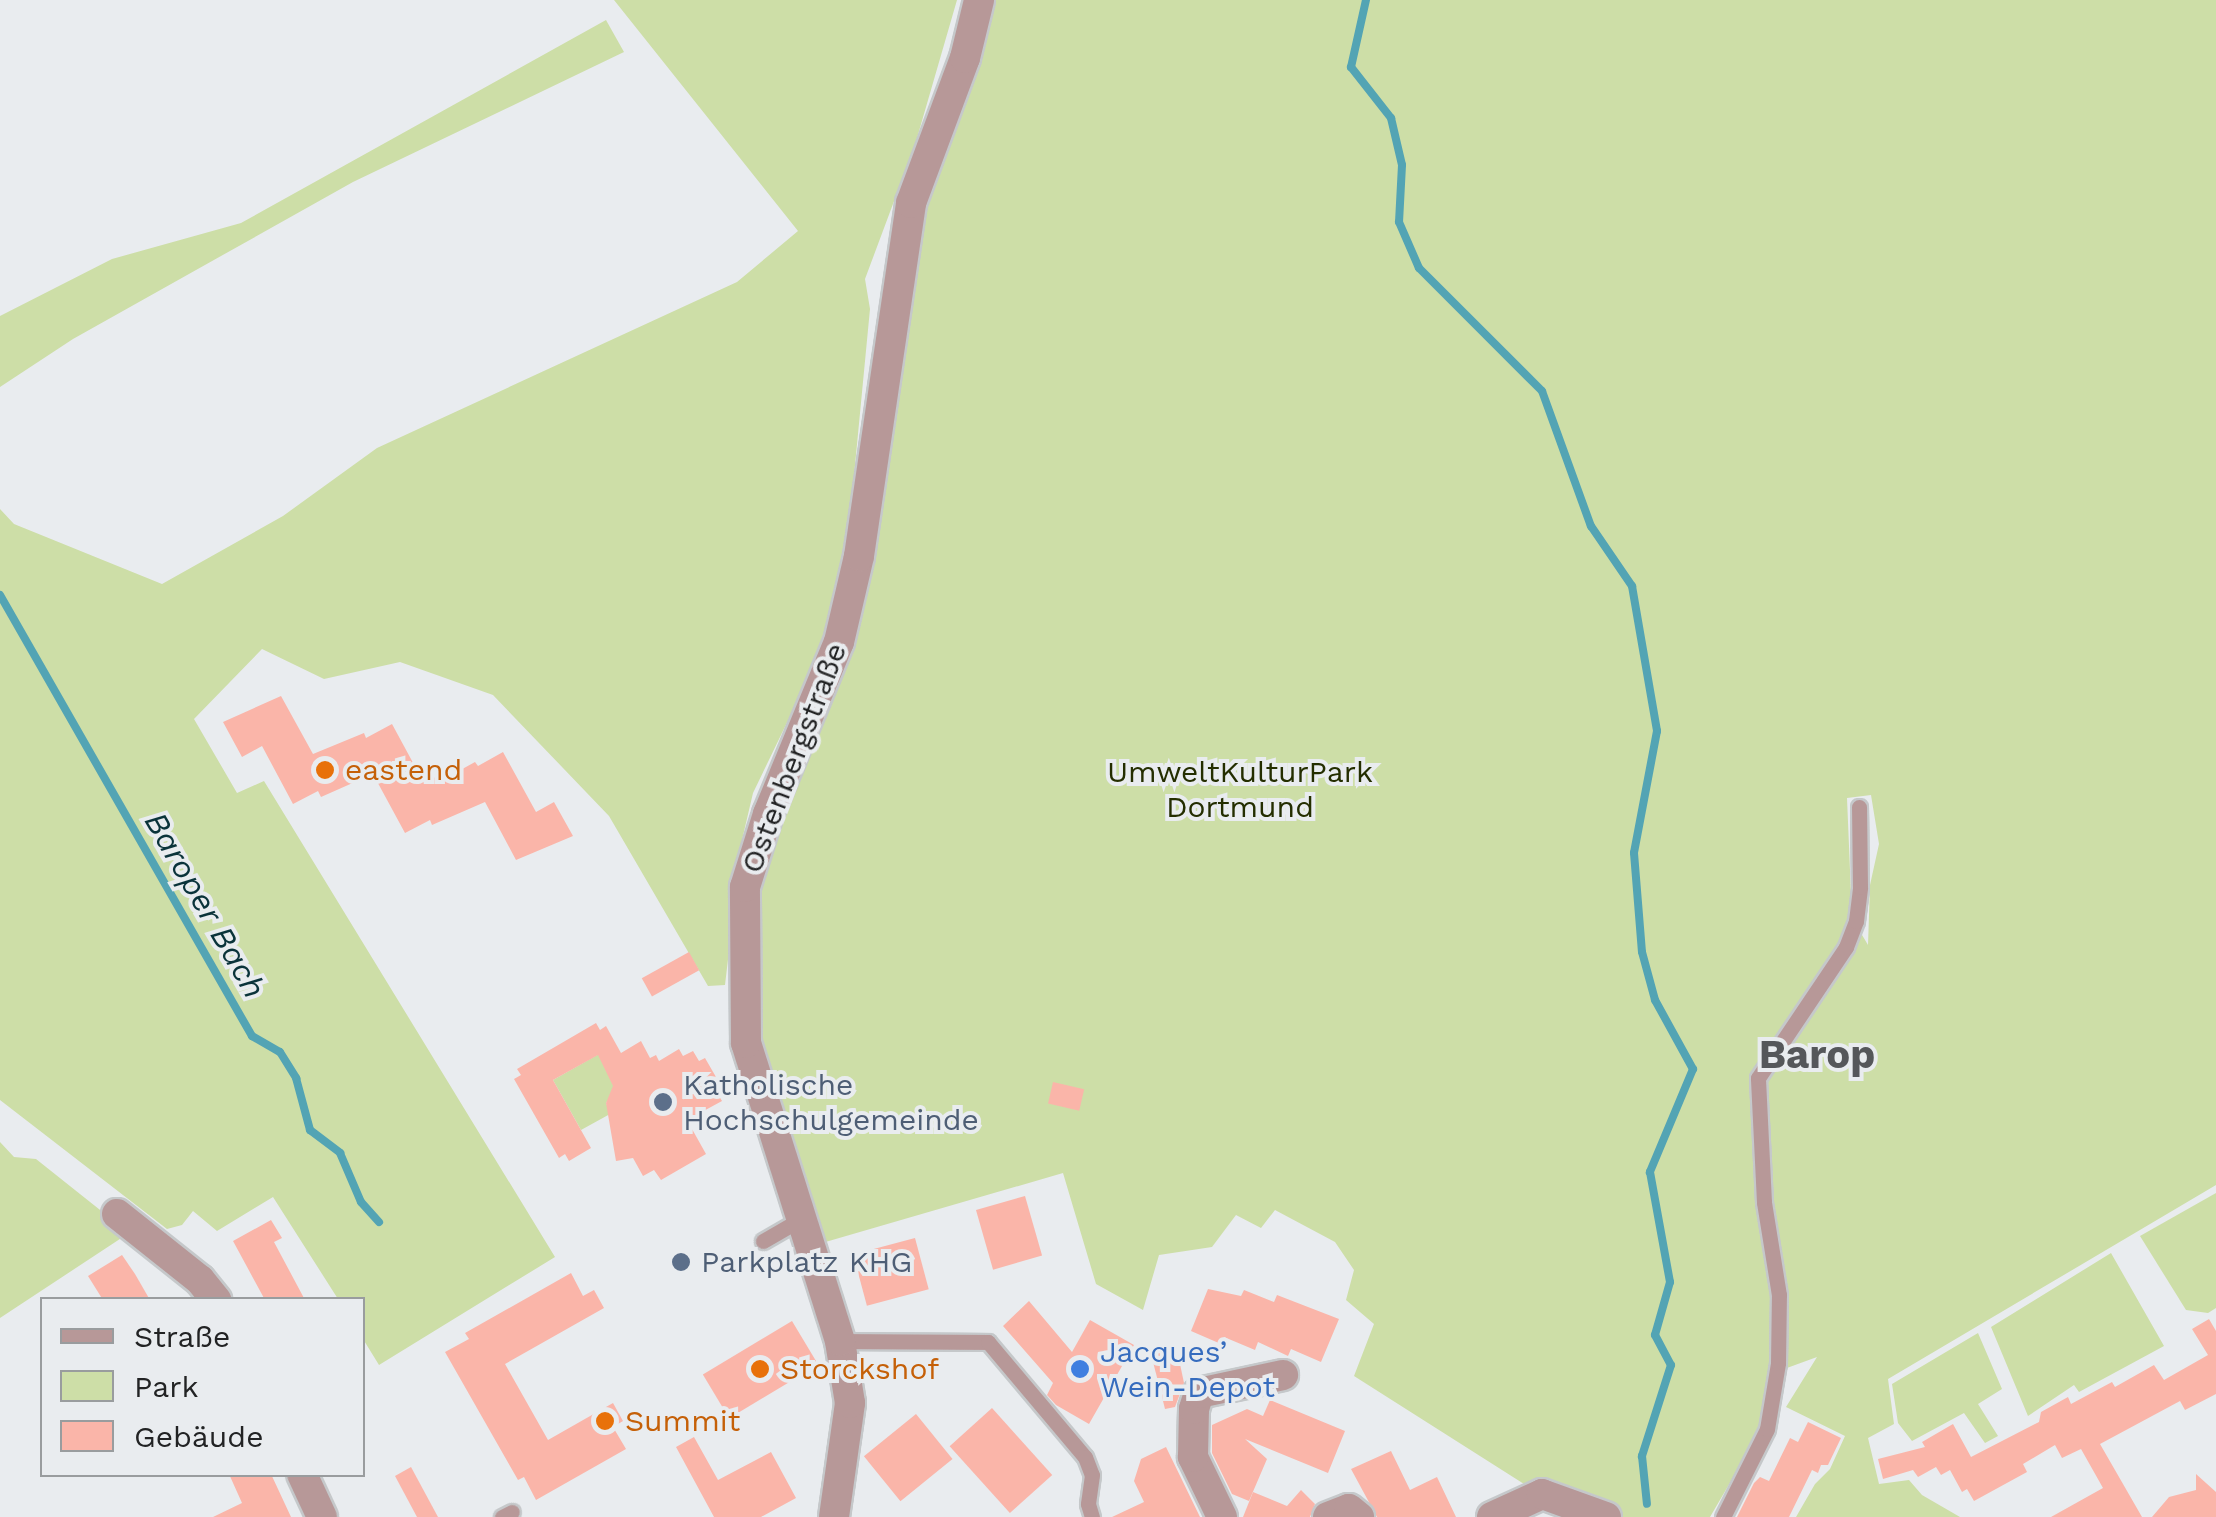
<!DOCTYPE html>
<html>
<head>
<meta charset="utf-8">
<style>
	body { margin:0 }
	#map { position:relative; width:2216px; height:1517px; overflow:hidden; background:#e9ecef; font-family:"Work Sans",sans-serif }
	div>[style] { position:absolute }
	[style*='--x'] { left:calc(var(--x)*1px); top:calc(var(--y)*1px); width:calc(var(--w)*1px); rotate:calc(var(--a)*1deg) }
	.green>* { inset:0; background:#cddea7 }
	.stream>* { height:8px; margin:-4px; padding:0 4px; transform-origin:4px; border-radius:4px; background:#53a4b4 }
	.building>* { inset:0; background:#fab5a9; transform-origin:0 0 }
	.roads { filter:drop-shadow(2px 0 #c5c8ca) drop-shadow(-2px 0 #c5c8ca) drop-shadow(0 2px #c5c8ca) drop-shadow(0 -2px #c5c8ca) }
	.lane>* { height:15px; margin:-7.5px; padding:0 7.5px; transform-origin:7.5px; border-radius:7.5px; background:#b79898 }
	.street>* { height:30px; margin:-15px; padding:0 15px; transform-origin:15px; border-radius:15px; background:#b79898 }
	.dots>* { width:28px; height:28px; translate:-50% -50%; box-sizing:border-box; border:5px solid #e9ecef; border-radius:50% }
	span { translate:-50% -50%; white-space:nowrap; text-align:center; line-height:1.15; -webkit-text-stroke:8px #e9ecef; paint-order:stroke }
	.street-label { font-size:30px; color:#222324 }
	.food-label { font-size:30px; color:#c56008 }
	.left { translate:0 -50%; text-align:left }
	.park-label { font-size:30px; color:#242e00 }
	.service-label { font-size:30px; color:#4e5e75 }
	.shop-label { font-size:30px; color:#366cbe }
	.water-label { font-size:32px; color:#0a333a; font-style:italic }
	.district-label { font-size:40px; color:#55575a; font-weight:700 }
	.legend { position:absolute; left:40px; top:1297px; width:325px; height:180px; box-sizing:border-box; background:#e9ecef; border:2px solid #999c9e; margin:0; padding:12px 18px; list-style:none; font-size:30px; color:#222324 }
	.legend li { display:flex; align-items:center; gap:20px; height:50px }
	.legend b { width:50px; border:2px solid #999c9e }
</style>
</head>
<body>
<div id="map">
	<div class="green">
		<div style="clip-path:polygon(614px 0,957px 0,915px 145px,865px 279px,870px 309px,848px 538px,823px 648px,753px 793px,742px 840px,725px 985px,708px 986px,609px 816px,493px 695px,400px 662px,324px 679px,262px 649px,194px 719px,237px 793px,264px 781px,555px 1257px,379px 1365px,363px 1339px,362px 1300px,338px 1299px,273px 1197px,217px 1231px,193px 1211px,182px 1225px,167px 1229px,0 1100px,0 509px,14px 524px,162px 584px,283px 516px,377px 448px,737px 282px,798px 231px)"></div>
		<div style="clip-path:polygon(evenodd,983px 0,2216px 0,2216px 1185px,1888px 1379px,1894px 1424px,1868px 1438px,1879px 1484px,1909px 1480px,1922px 1495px,1960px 1517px,1796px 1517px,1815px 1484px,1830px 1469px,1845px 1436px,1786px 1407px,1817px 1357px,1776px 1372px,1762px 1428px,1710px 1517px,1606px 1517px,1527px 1486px,1354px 1376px,1374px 1324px,1346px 1300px,1354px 1270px,1335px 1242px,1275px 1210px,1261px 1228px,1236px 1215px,1212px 1247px,1159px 1255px,1143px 1310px,1096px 1284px,1063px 1173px,822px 1243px,755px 1035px,755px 892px,821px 709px,918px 204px,983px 0,1871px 795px,1879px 844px,1870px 885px,1868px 945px,1852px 918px,1847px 798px,1871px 795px)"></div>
		<div style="clip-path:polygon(606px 20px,624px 52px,353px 182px,73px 339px,0 387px,0 316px,112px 259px,241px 223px)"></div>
		<div style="clip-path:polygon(599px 1054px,615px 1089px,606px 1103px,610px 1114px,581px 1130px,553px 1080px)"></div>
		<div style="clip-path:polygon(0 1142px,14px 1157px,36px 1159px,129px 1233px,0 1318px)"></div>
		<div style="clip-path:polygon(2216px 1193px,2216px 1308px,2208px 1313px,2186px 1310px,2140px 1236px)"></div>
		<div style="clip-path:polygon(2111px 1253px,2164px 1346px,2079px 1392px,2074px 1385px,2028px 1416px,1991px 1327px)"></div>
		<div style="clip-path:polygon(1978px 1333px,2002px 1389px,1978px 1404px,1998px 1436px,1985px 1443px,1964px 1413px,1912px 1441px,1898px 1423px,1892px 1384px)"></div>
	</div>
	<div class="stream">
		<div style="--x:1366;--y:0;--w:69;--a:102.6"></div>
		<div style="--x:1351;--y:67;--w:65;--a:51.9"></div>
		<div style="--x:1391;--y:118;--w:48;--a:76.8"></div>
		<div style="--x:1402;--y:165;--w:57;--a:93"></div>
		<div style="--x:1399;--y:222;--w:50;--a:66.5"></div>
		<div style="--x:1419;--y:268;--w:174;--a:45"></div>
		<div style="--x:1542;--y:391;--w:144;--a:70.1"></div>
		<div style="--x:1591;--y:526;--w:73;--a:55.7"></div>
		<div style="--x:1632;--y:586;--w:147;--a:80.2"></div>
		<div style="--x:1657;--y:731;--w:124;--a:100.7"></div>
		<div style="--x:1634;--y:853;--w:99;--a:85.4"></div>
		<div style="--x:1642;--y:952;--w:50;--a:74.8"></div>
		<div style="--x:1655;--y:1000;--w:79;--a:61.2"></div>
		<div style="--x:1693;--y:1069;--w:112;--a:112.7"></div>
		<div style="--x:1650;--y:1172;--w:112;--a:79.7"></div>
		<div style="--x:1670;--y:1282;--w:55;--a:105.8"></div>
		<div style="--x:1655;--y:1335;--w:34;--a:62"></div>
		<div style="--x:1671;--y:1365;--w:96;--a:107.7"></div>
		<div style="--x:1642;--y:1456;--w:48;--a:84.1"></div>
		<div style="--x:0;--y:595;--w:508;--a:60.26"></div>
		<div style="--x:252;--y:1036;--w:32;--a:30"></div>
		<div style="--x:280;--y:1052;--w:31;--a:58"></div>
		<div style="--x:296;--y:1078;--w:54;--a:74.9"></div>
		<div style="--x:310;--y:1130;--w:38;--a:37"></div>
		<div style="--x:340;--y:1153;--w:53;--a:66.8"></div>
		<div style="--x:361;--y:1202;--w:27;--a:48"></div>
	</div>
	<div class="building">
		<div style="clip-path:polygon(281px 696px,313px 754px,364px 733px,366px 738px,392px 724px,424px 783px,444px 772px,446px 778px,475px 762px,478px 766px,503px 752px,536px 812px,554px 802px,573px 836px,516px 860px,485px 802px,432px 825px,430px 820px,405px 833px,373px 774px,321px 797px,318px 791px,293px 804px,262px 746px,242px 757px,223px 722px)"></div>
		<div style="left:689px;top:952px;width:21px;height:54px;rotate:61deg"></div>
		<div style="clip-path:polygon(596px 1023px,600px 1030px,606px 1026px,621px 1053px,641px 1041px,650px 1058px,656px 1055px,659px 1061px,679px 1049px,683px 1056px,693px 1051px,699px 1061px,705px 1058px,716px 1077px,710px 1081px,722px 1101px,687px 1120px,706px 1154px,661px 1180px,654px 1170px,643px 1176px,633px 1158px,616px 1161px,606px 1103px,613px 1086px,598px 1055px,553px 1080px,591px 1148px,569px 1161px,565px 1154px,559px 1158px,514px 1079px,521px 1075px,517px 1069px)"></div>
		<div style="left:1053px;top:1082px;width:32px;height:22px;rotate:13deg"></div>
		<div style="left:1025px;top:1196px;width:62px;height:51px;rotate:74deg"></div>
		<div style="clip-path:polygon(271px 1220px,282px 1238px,274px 1242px,305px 1300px,265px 1300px,233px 1241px)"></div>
		<div style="left:915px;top:1238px;width:53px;height:64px;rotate:75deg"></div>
		<div style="clip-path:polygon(122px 1255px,135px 1274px,150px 1300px,103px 1300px,88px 1276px)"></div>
		<div style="clip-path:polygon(571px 1273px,583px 1296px,594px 1290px,604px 1308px,505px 1364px,548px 1440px,613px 1403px,623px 1421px,613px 1427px,626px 1449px,536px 1500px,524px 1477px,518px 1480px,445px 1352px,469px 1339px,465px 1333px)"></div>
		<div style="clip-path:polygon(1208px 1289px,1241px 1296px,1244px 1290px,1274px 1302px,1277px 1295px,1339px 1319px,1321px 1362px,1291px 1349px,1288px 1356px,1258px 1342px,1255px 1350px,1224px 1337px,1221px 1344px,1191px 1331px)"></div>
		<div style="clip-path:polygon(1029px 1301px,1072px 1352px,1090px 1320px,1134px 1345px,1089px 1424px,1056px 1405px,1047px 1395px,1053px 1383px,1003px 1326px)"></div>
		<div style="clip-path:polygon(2209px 1319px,2216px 1331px,2216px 1394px,2185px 1410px,2180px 1401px,2100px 1444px,2142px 1517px,2051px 1517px,2103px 1488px,2081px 1449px,2062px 1458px,2055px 1445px,2023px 1464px,2027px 1472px,1974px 1501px,1967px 1489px,1962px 1492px,1950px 1470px,1941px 1475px,1936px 1467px,1918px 1477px,1913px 1470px,1883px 1479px,1878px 1459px,1925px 1447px,1922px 1442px,1953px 1424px,1971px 1457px,2039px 1422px,2041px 1412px,2068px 1397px,2071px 1404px,2112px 1382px,2115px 1387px,2154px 1365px,2164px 1380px,2208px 1355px,2192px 1329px)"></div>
		<div style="left:792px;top:1321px;width:51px;height:104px;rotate:59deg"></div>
		<div style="clip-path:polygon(1176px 1345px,1184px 1383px,1175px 1407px,1165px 1409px,1150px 1350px)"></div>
		<div style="clip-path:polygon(1270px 1400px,1345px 1431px,1328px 1473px,1245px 1439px,1267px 1459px,1249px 1501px,1232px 1494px,1212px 1453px,1212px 1425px,1247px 1409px,1263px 1416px)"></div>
		<div style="left:992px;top:1408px;width:90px;height:57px;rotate:48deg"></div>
		<div style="left:916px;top:1414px;width:58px;height:67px;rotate:51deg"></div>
		<div style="clip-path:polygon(1808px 1422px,1841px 1438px,1828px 1465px,1821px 1465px,1818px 1473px,1812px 1470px,1789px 1517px,1737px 1517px,1754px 1483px,1760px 1477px,1769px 1481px,1790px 1438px,1798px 1442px)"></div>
		<div style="clip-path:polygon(694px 1437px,718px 1480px,771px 1452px,796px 1498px,761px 1517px,714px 1517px,676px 1447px)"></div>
		<div style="clip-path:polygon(1166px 1447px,1200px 1517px,1112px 1517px,1144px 1502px,1134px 1481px,1141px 1459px)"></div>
		<div style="clip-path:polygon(1391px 1451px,1410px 1490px,1437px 1477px,1456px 1517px,1377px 1517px,1351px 1469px)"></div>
		<div style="clip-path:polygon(411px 1467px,438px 1517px,417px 1517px,395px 1476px)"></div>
		<div style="clip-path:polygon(229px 1474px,271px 1474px,291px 1517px,213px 1517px,242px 1503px)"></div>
		<div style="clip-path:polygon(2196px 1474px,2216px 1492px,2216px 1517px,2152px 1517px,2169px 1497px,2196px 1490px)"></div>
		<div style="clip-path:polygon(1301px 1490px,1315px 1504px,1310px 1517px,1243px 1517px,1253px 1492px,1287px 1506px)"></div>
	</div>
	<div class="roads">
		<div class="lane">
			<div style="--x:763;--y:1241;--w:44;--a:-30.1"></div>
			<div style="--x:840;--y:1341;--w:148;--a:0.4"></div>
			<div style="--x:988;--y:1342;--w:150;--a:49.9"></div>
			<div style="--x:1085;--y:1457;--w:19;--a:69"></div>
			<div style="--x:1092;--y:1475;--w:29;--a:98"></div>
			<div style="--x:1088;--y:1504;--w:14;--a:73"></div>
			<div style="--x:502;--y:1517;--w:11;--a:-27"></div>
			<div style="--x:1723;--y:1517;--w:98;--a:-63.4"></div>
			<div style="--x:1767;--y:1429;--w:67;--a:-80.5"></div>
			<div style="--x:1778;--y:1363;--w:68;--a:-89.2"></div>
			<div style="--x:1779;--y:1295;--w:94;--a:-99.2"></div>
			<div style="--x:1764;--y:1202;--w:124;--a:-92.8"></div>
			<div style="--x:1758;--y:1078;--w:158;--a:-56.1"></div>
			<div style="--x:1846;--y:947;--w:28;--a:-69"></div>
			<div style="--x:1856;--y:921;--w:34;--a:-83"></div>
			<div style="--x:1860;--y:887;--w:80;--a:-90.7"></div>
		</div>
		<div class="street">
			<div style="--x:117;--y:1214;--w:106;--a:38.5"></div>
			<div style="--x:200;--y:1280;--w:26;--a:51"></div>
			<div style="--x:302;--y:1474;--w:47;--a:65.1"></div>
			<div style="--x:834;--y:1517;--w:115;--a:-82"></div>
			<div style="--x:850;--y:1403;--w:63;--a:-99.2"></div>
			<div style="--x:840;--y:1341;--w:312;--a:-107.5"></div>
			<div style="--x:746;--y:1043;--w:156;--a:-90.4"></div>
			<div style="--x:745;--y:887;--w:77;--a:-72.5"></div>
			<div style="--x:768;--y:814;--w:186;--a:-67.6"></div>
			<div style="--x:839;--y:642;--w:88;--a:-76.9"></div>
			<div style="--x:859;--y:556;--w:357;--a:-81.6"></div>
			<div style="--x:911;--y:203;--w:155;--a:-69.6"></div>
			<div style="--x:965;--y:58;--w:60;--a:-76.4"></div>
			<div style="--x:1222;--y:1517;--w:67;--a:-115.8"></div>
			<div style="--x:1193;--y:1457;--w:48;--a:-88.8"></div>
			<div style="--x:1194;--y:1409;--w:17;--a:-73"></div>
			<div style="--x:1199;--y:1393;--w:86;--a:-12.1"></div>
			<div style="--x:1328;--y:1517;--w:22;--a:-21"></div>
			<div style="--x:1349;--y:1509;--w:13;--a:39"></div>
			<div style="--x:1492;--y:1517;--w:55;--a:-24.7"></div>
			<div style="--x:1542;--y:1494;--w:68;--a:19.8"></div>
		</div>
	</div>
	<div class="dots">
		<div style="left:325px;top:770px;background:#e8710a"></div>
		<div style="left:663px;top:1102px;background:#5c6f8a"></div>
		<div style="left:681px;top:1262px;background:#5c6f8a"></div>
		<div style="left:760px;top:1369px;background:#e8710a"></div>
		<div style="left:1080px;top:1369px;background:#3f7fe0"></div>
		<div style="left:605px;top:1421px;background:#e8710a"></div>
	</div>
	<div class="street-label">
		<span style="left:794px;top:758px;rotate:-69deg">Ostenbergstraße</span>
	</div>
	<div class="food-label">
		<span class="left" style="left:345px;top:770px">eastend</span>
		<span class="left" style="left:780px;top:1369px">Storckshof</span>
		<span class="left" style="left:625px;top:1421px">Summit</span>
	</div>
	<div class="park-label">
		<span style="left:1240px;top:789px">UmweltKulturPark<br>Dortmund</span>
	</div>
	<div class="service-label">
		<span class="left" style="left:683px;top:1102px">Katholische<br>Hochschulgemeinde</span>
		<span class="left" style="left:701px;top:1262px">Parkplatz KHG</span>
	</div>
	<div class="shop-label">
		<span class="left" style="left:1100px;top:1369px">Jacques’<br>Wein-Depot</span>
	</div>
	<div class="water-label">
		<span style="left:205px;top:905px;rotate:60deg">Baroper Bach</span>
	</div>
	<div class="district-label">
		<span style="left:1817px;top:1055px">Barop</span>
	</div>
	<ul class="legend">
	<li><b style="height:12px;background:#b79898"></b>Straße</li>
	<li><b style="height:28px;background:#cddea7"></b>Park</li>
	<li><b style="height:28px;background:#fab5a9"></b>Gebäude</li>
	</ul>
</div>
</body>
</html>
